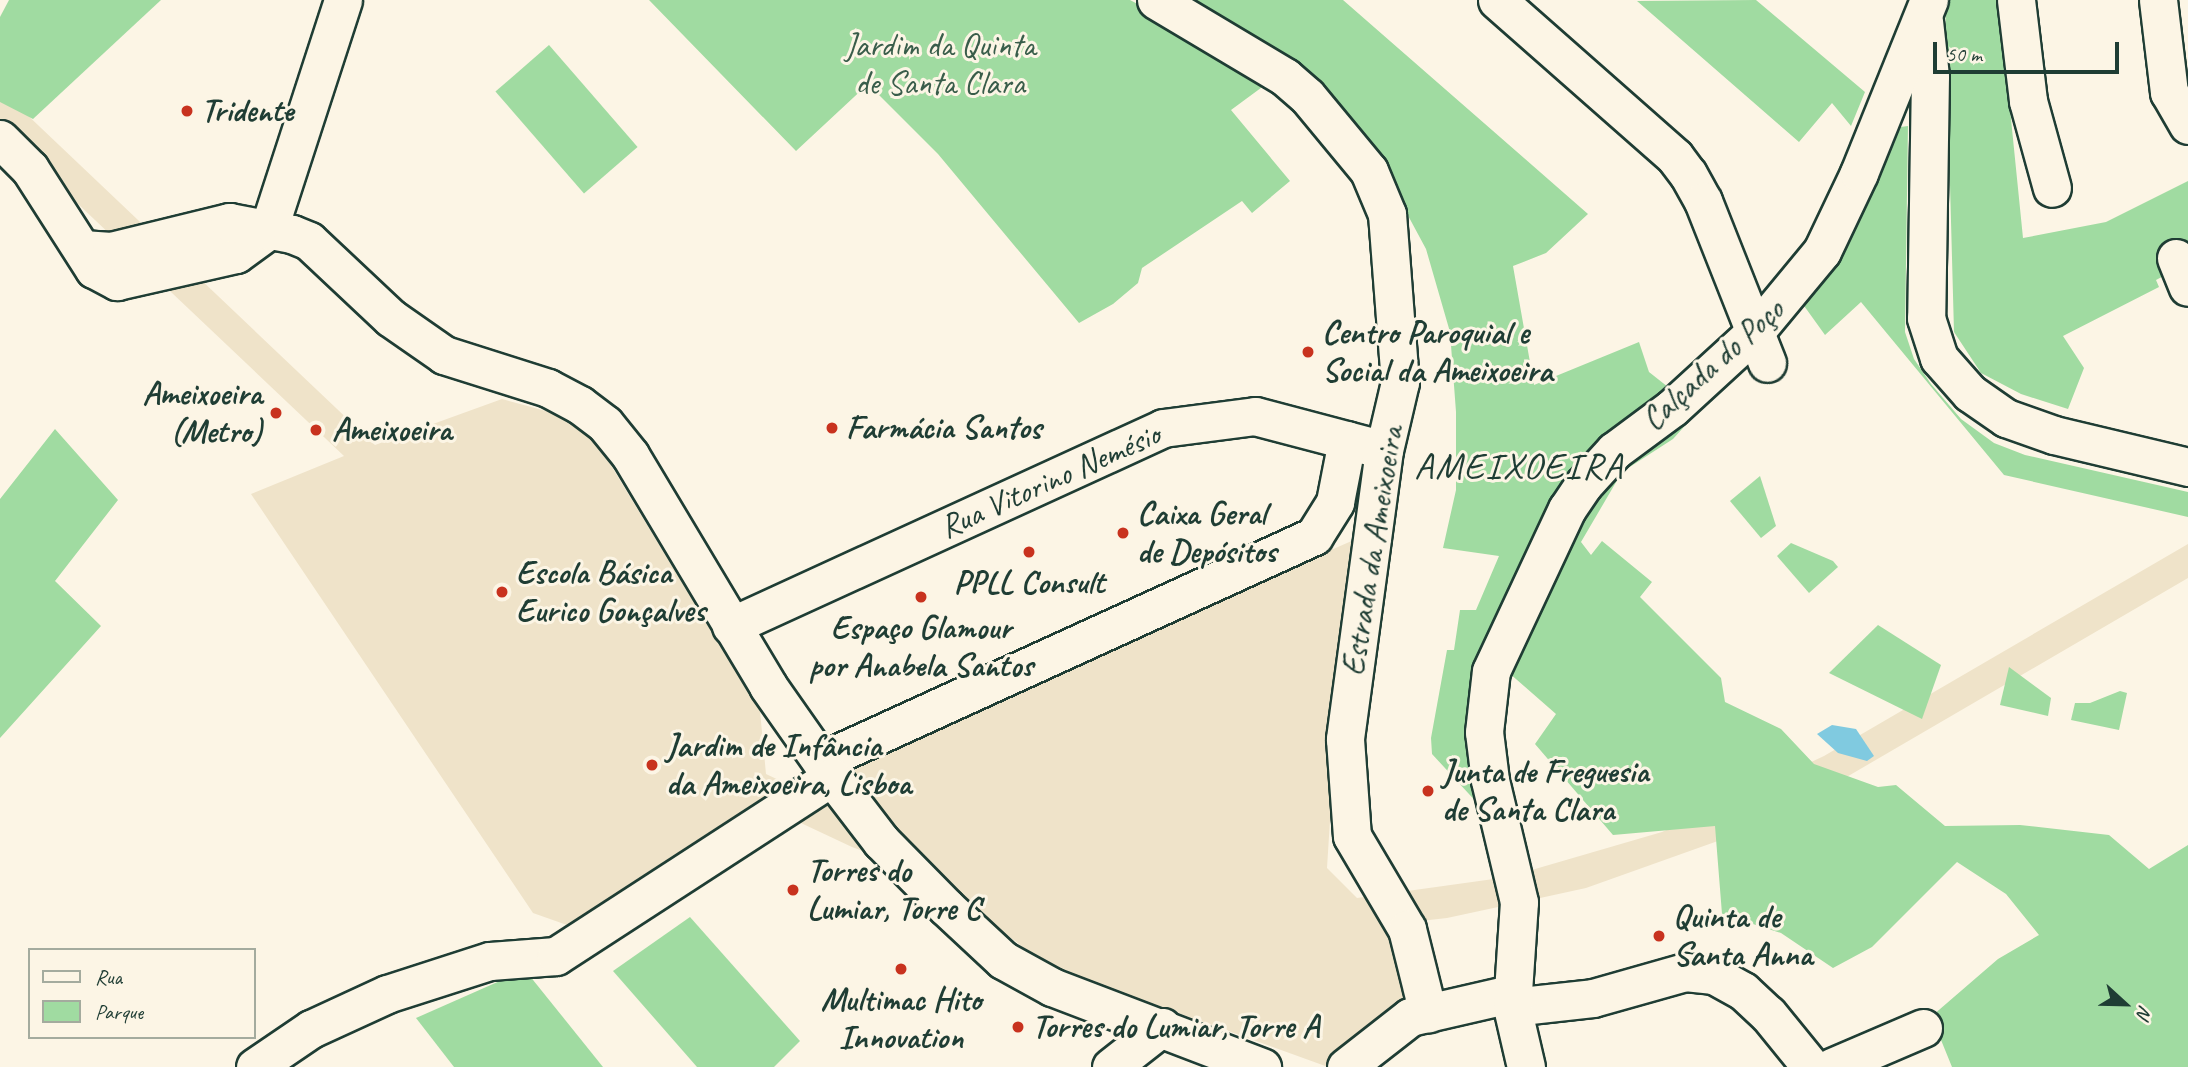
<!DOCTYPE html>
<html>
<head>
<meta charset="utf-8">
<style>
	body { margin:0 }
	#map { position:relative; width:2188px; height:1067px; overflow:hidden; background:#fcf5e5; font-family:Caveat,sans-serif }
	div>[style] { position:absolute }
	[style*='--x'] { left:calc(var(--x)*1px); top:calc(var(--y)*1px); width:calc(var(--w)*1px); rotate:calc(var(--a)*1deg) }
	.built>* { inset:0; background:#efe3c9 }
	.green>* { inset:0; background:#a0dba1; transform-origin:0 0 }
	.water>* { inset:0; background:#80cae0 }
	.roads { filter:drop-shadow(2px 0 #1f3d34) drop-shadow(-2px 0 #1f3d34) drop-shadow(0 2px #1f3d34) drop-shadow(0 -2px #1f3d34) }
	.minor>* { height:37px; margin:-18.5px; padding:0 18.5px; transform-origin:18.5px; border-radius:18.5px; background:#fcf5e5 }
	.dots>* { width:19px; height:19px; translate:-50% -50%; box-sizing:border-box; border:4px solid #fcf5e5; border-radius:50% }
	span { translate:-50% -50%; white-space:nowrap; text-align:center; line-height:1.15; -webkit-text-stroke:6px #fcf5e5; paint-order:stroke }
	.park-label { font-size:33px; color:#395d4a }
	.poi-label { font-size:33px; color:#1f3d34; font-weight:700 }
	.left { translate:0 -50%; text-align:left }
	.right { translate:-100% -50%; text-align:right }
	.street-label { font-size:33px; color:#1f3d34 }
	.quarter-label { font-size:37px; color:#1f3d34; letter-spacing:2px }
	.legend { position:absolute; left:28px; top:948px; width:228px; height:91px; box-sizing:border-box; background:#fcf5e5; border:2px solid #a4ab9e; margin:0; padding:9px 12px; list-style:none; font-size:21px; color:#1f3d34 }
	.legend li { display:flex; align-items:center; gap:14px; height:35px }
	.legend b { width:35px; border:2px solid #a4ab9e }
	.north { position:absolute; left:2090px; top:969px; width:70px; height:70px; -webkit-text-stroke:5px #fcf5e5; paint-order:stroke; rotate:112deg; font-size:19px; font-weight:700; line-height:28px; text-align:center; color:#1f3d34 }
	.north::after { content:''; display:block; margin:auto; width:24px; height:32px; background:#1f3d34; clip-path:polygon(50% 0,100% 100%,50% 72%,0 100%) }
	.scale { position:absolute; left:1933px; top:42px; width:186px; height:32px; box-sizing:border-box; border:4px solid #1f3d34; border-top:0; padding-left:9px; font-size:21px; line-height:24px; white-space:nowrap; color:#1f3d34; -webkit-text-stroke:5px #fcf5e5; paint-order:stroke }
</style>
</head>
<body>
<div id="map">
	<div class="built">
		<div style="clip-path:polygon(0 89px,375px 445px,502px 399px,557px 414px,598px 444px,760px 711px,766px 774px,863px 820px,853px 776px,855px 759px,1363px 536px,1338px 694px,1327px 868px,1357px 898px,1508px 877px,1662px 832px,1824px 756px,2188px 544px,2188px 578px,1838px 782px,1729px 837px,1586px 888px,1447px 918px,1385px 925px,1397px 938px,1417px 1001px,1328px 1067px,1065px 972px,1032px 954px,929px 875px,852px 847px,756px 802px,567px 925px,533px 913px,251px 494px,344px 456px,0 130px)"></div>
	</div>
	<div class="green">
		<div style="clip-path:polygon(9px 0,161px 0,33px 119px,0 102px,0 17px)"></div>
		<div style="clip-path:polygon(649px 0,1130px 0,1237px 56px,1292px 95px,1282px 101px,1269px 82px,1231px 110px,1290px 181px,1252px 213px,1242px 201px,1142px 268px,1138px 283px,1113px 304px,1079px 323px,938px 154px,868px 84px,796px 151px)"></div>
		<div style="clip-path:polygon(1175px 0,1343px 0,1588px 214px,1546px 253px,1513px 266px,1534px 385px,1639px 342px,1649px 372px,1687px 402px,1718px 389px,1673px 439px,1622px 472px,1581px 542px,1591px 555px,1602px 541px,1652px 582px,1640px 597px,1721px 678px,1725px 702px,1781px 729px,1814px 764px,1878px 787px,1896px 785px,1945px 826px,2020px 825px,2109px 835px,2149px 869px,2188px 845px,2188px 1067px,1952px 1067px,1941px 1040px,1925px 1022px,1998px 959px,2039px 935px,2006px 894px,1957px 862px,1872px 947px,1833px 968px,1781px 933px,1722px 914px,1715px 826px,1613px 835px,1535px 744px,1556px 714px,1501px 666px,1481px 807px,1432px 754px,1431px 738px,1447px 650px,1454px 650px,1460px 610px,1476px 610px,1499px 556px,1443px 548px,1456px 490px,1456px 412px,1450px 332px,1426px 249px,1383px 169px)"></div>
		<div style="clip-path:polygon(1756px 0,1865px 92px,1851px 126px,1832px 103px,1799px 142px,1637px 1px)"></div>
		<div style="clip-path:polygon(1945px 0,1999px 0,2023px 238px,2106px 222px,2188px 181px,2188px 263px,2156px 280px,2159px 287px,2063px 336px,2084px 368px,2068px 409px,2021px 394px,1981px 373px,1954px 332px)"></div>
		<div style="left:549px;top:45px;width:135px;height:71px;rotate:49deg"></div>
		<div style="clip-path:polygon(1908px 126px,1905px 332px,1914px 359px,1931px 384px,1961px 419px,1994px 443px,2025px 455px,2188px 492px,2188px 517px,2004px 475px,1861px 302px,1825px 335px,1802px 303px,1832px 270px,1864px 207px,1893px 128px)"></div>
		<div style="clip-path:polygon(55px 429px,118px 500px,55px 581px,101px 626px,0 738px,0 499px)"></div>
		<div style="clip-path:polygon(1760px 476px,1776px 526px,1761px 538px,1730px 501px)"></div>
		<div style="clip-path:polygon(1791px 543px,1833px 561px,1838px 567px,1809px 593px,1777px 556px)"></div>
		<div style="clip-path:polygon(1878px 625px,1941px 665px,1922px 719px,1829px 673px)"></div>
		<div style="clip-path:polygon(2009px 667px,2051px 698px,2048px 716px,2000px 705px)"></div>
		<div style="clip-path:polygon(2120px 691px,2127px 693px,2119px 730px,2071px 720px,2075px 703px,2090px 703px)"></div>
		<div style="clip-path:polygon(690px 917px,800px 1041px,774px 1067px,697px 1067px,613px 971px)"></div>
		<div style="clip-path:polygon(525px 970px,603px 1067px,454px 1067px,416px 1018px)"></div>
	</div>
	<div class="water">
		<div style="clip-path:polygon(1832px 725px,1856px 729px,1874px 756px,1867px 761px,1838px 753px,1817px 734px)"></div>
	</div>
	<div class="roads">
		<div class="minor">
			<div style="--x:1156;--y:0;--w:150;--a:30.8"></div>
			<div style="--x:1285;--y:77;--w:29;--a:41"></div>
			<div style="--x:1307;--y:96;--w:97;--a:50.4"></div>
			<div style="--x:1369;--y:171;--w:47;--a:67.3"></div>
			<div style="--x:1387;--y:214;--w:169;--a:85.6"></div>
			<div style="--x:1400;--y:382;--w:70;--a:103.2"></div>
			<div style="--x:1384;--y:450;--w:292;--a:97.7"></div>
			<div style="--x:1345;--y:739;--w:97;--a:85.9"></div>
			<div style="--x:1352;--y:836;--w:108;--a:59.4"></div>
			<div style="--x:1407;--y:929;--w:87;--a:76"></div>
			<div style="--x:1497;--y:0;--w:237;--a:41.4"></div>
			<div style="--x:1675;--y:157;--w:21;--a:53"></div>
			<div style="--x:1688;--y:174;--w:31;--a:61"></div>
			<div style="--x:1703;--y:201;--w:174;--a:68.4"></div>
			<div style="--x:2016;--y:0;--w:102;--a:83.2"></div>
			<div style="--x:2028;--y:101;--w:90;--a:74.6"></div>
			<div style="--x:2158;--y:0;--w:93;--a:83.2"></div>
			<div style="--x:2169;--y:92;--w:38;--a:60"></div>
			<div style="--x:1924;--y:21;--w:55;--a:83.8"></div>
			<div style="--x:1930;--y:76;--w:242;--a:90.9"></div>
			<div style="--x:1926;--y:318;--w:42;--a:72"></div>
			<div style="--x:1939;--y:358;--w:47;--a:48.5"></div>
			<div style="--x:1970;--y:393;--w:44;--a:34.8"></div>
			<div style="--x:2006;--y:418;--w:51;--a:19.5"></div>
			<div style="--x:2054;--y:435;--w:138;--a:13.4"></div>
			<div style="--x:0;--y:139;--w:42;--a:45"></div>
			<div style="--x:30;--y:169;--w:119;--a:57.4"></div>
			<div style="--x:94;--y:269;--w:26;--a:28"></div>
			<div style="--x:117;--y:281;--w:122;--a:-12.8"></div>
			<div style="--x:236;--y:254;--w:39;--a:-36"></div>
			<div style="--x:268;--y:231;--w:243;--a:-72"></div>
			<div style="--x:82;--y:249;--w:29;--a:4"></div>
			<div style="--x:111;--y:251;--w:122;--a:-13.8"></div>
			<div style="--x:229;--y:222;--w:64;--a:10.8"></div>
			<div style="--x:292;--y:234;--w:18;--a:22"></div>
			<div style="--x:309;--y:241;--w:112;--a:43.2"></div>
			<div style="--x:391;--y:318;--w:65;--a:34.9"></div>
			<div style="--x:444;--y:355;--w:109;--a:17.6"></div>
			<div style="--x:548;--y:388;--w:36;--a:28"></div>
			<div style="--x:580;--y:405;--w:31;--a:37"></div>
			<div style="--x:605;--y:424;--w:40;--a:51"></div>
			<div style="--x:630;--y:455;--w:269;--a:59.1"></div>
			<div style="--x:768;--y:686;--w:111;--a:54.9"></div>
			<div style="--x:832;--y:777;--w:81;--a:52.6"></div>
			<div style="--x:881;--y:841;--w:93;--a:45.4"></div>
			<div style="--x:946;--y:907;--w:78;--a:42.9"></div>
			<div style="--x:1003;--y:960;--w:56;--a:28.9"></div>
			<div style="--x:1052;--y:987;--w:225;--a:20.9"></div>
			<div style="--x:2176;--y:258;--w:31;--a:68"></div>
			<div style="--x:731;--y:626;--w:475;--a:-24.6"></div>
			<div style="--x:1163;--y:428;--w:93;--a:-7.4"></div>
			<div style="--x:1255;--y:416;--w:133;--a:14.8"></div>
			<div style="--x:821;--y:761;--w:542;--a:-24.53"></div>
			<div style="--x:1314;--y:536;--w:40;--a:-58"></div>
			<div style="--x:1335;--y:502;--w:63;--a:-79"></div>
			<div style="--x:1512;--y:1007;--w:81;--a:-6.3"></div>
			<div style="--x:1593;--y:998;--w:96;--a:-15.8"></div>
			<div style="--x:1685;--y:972;--w:29;--a:6"></div>
			<div style="--x:1714;--y:975;--w:33;--a:29"></div>
			<div style="--x:1743;--y:991;--w:34;--a:43"></div>
			<div style="--x:1768;--y:1014;--w:68;--a:50.9"></div>
			<div style="--x:255;--y:1067;--w:68;--a:-34.2"></div>
			<div style="--x:311;--y:1029;--w:84;--a:-24.7"></div>
			<div style="--x:387;--y:994;--w:108;--a:-17.8"></div>
			<div style="--x:490;--y:961;--w:66;--a:-4.3"></div>
			<div style="--x:556;--y:956;--w:329;--a:-33"></div>
			<div style="--x:1111;--y:1067;--w:65;--a:-38.1"></div>
			<div style="--x:1346;--y:1067;--w:81;--a:-38"></div>
			<div style="--x:1410;--y:1017;--w:107;--a:-13"></div>
			<div style="--x:1526;--y:1067;--w:62;--a:-103.1"></div>
			<div style="--x:1512;--y:1007;--w:105;--a:-86.2"></div>
			<div style="--x:1519;--y:902;--w:125;--a:-103.4"></div>
			<div style="--x:1490;--y:780;--w:48;--a:-97.1"></div>
			<div style="--x:1484;--y:732;--w:61;--a:-83.5"></div>
			<div style="--x:1491;--y:671;--w:179;--a:-64.9"></div>
			<div style="--x:1567;--y:509;--w:30;--a:-56"></div>
			<div style="--x:1584;--y:484;--w:45;--a:-47.7"></div>
			<div style="--x:1614;--y:451;--w:72;--a:-36.6"></div>
			<div style="--x:1672;--y:408;--w:113;--a:-42.5"></div>
			<div style="--x:1755;--y:332;--w:105;--a:-50.4"></div>
			<div style="--x:1822;--y:251;--w:86;--a:-64.6"></div>
			<div style="--x:1859;--y:173;--w:187;--a:-68"></div>
			<div style="--x:1832;--y:1067;--w:99;--a:-23.2"></div>
		</div>
	</div>
	<div class="dots">
		<div style="left:187px;top:111px;background:#c8321e"></div>
		<div style="left:1308px;top:352px;background:#c8321e"></div>
		<div style="left:276px;top:413px;background:#c8321e"></div>
		<div style="left:832px;top:428px;background:#c8321e"></div>
		<div style="left:316px;top:430px;background:#c8321e"></div>
		<div style="left:1123px;top:533px;background:#c8321e"></div>
		<div style="left:1029px;top:552px;background:#c8321e"></div>
		<div style="left:502px;top:592px;background:#c8321e"></div>
		<div style="left:921px;top:597px;background:#c8321e"></div>
		<div style="left:652px;top:765px;background:#c8321e"></div>
		<div style="left:1428px;top:791px;background:#c8321e"></div>
		<div style="left:793px;top:890px;background:#c8321e"></div>
		<div style="left:1659px;top:936px;background:#c8321e"></div>
		<div style="left:901px;top:969px;background:#c8321e"></div>
		<div style="left:1018px;top:1027px;background:#c8321e"></div>
	</div>
	<div class="park-label">
		<span style="left:940px;top:65px">Jardim da Quinta<br>de Santa Clara</span>
	</div>
	<div class="poi-label">
		<span class="left" style="left:201px;top:111px">Tridente</span>
		<span class="left" style="left:1322px;top:352px">Centro Paroquial e<br>Social da Ameixoeira</span>
		<span class="right" style="left:262px;top:413px">Ameixoeira<br>(Metro)</span>
		<span class="left" style="left:846px;top:428px">Farmácia Santos</span>
		<span class="left" style="left:332px;top:430px">Ameixoeira</span>
		<span class="left" style="left:1137px;top:533px">Caixa Geral<br>de Depósitos</span>
		<span class="left" style="left:516px;top:592px">Escola Básica<br>Eurico Gonçalves</span>
		<span style="left:1029px;top:583px">PPLL Consult</span>
		<span style="left:921px;top:647px">Espaço Glamour<br>por Anabela Santos</span>
		<span class="left" style="left:666px;top:765px">Jardim de Infância<br>da Ameixoeira, Lisboa</span>
		<span class="left" style="left:1442px;top:791px">Junta de Freguesia<br>de Santa Clara</span>
		<span class="left" style="left:807px;top:890px">Torres do<br>Lumiar, Torre C</span>
		<span class="left" style="left:1673px;top:936px">Quinta de<br>Santa Anna</span>
		<span style="left:901px;top:1019px">Multimac Hito<br>Innovation</span>
		<span class="left" style="left:1032px;top:1027px">Torres do Lumiar, Torre A</span>
	</div>
	<div class="street-label">
		<span style="left:1713px;top:365px;rotate:-42deg">Calçada do Poço</span>
		<span style="left:1050px;top:481px;rotate:-24deg">Rua Vitorino Nemésio</span>
		<span style="left:1373px;top:551px;rotate:-81deg">Estrada da Ameixoeira</span>
	</div>
	<div class="quarter-label">
		<span style="left:1519px;top:466px">AMEIXOEIRA</span>
	</div>
	<ul class="legend">
	<li><b style="height:9px;background:#fcf5e5"></b>Rua</li>
	<li><b style="height:19px;background:#a0dba1"></b>Parque</li>
	</ul>
	<div class="north">N</div>
	<div class="scale">50 m</div>
</div>
</body>
</html>
